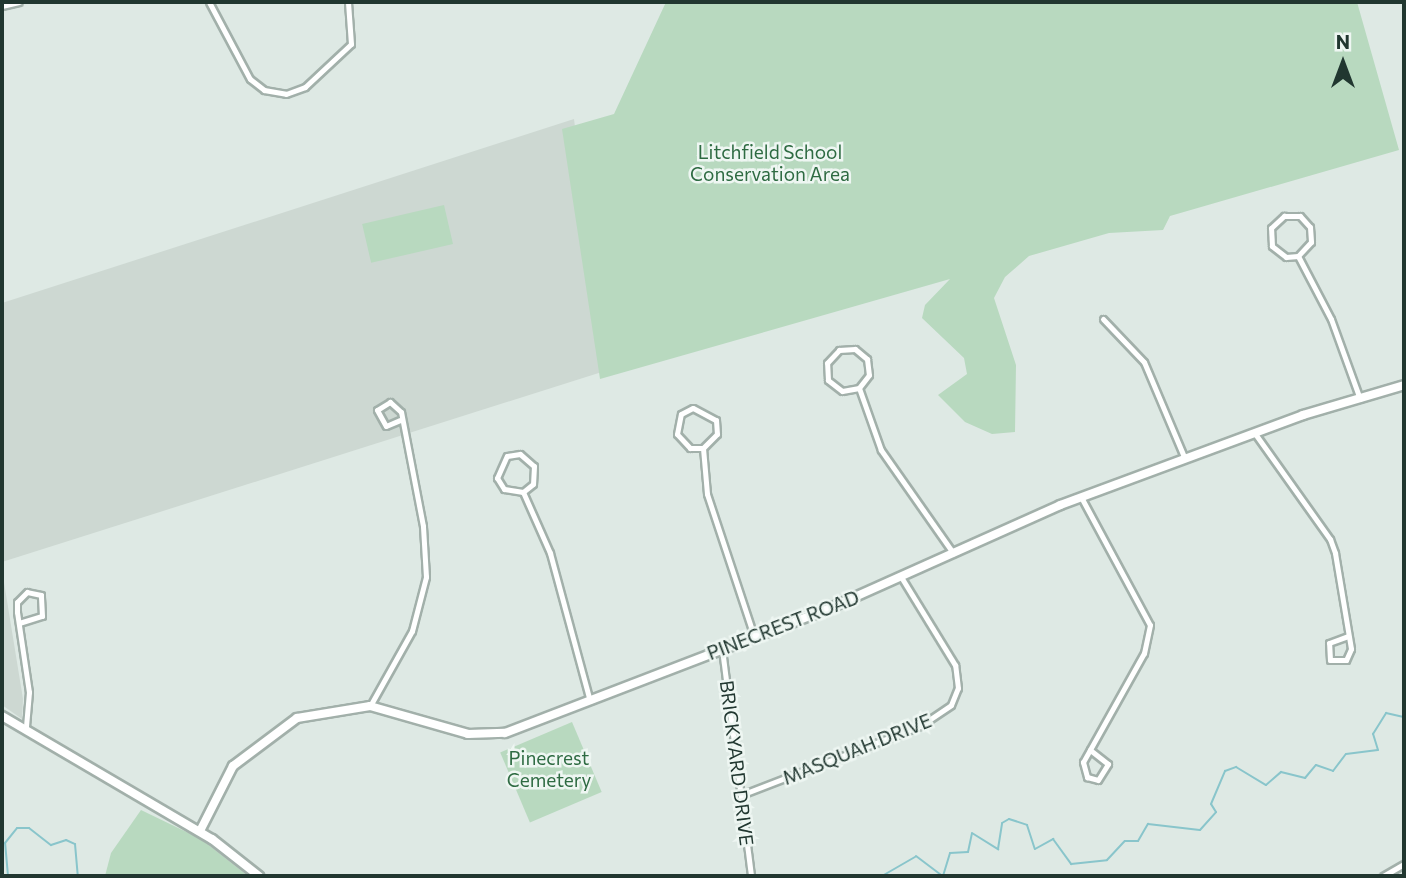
<!DOCTYPE html>
<html>
<head>
<meta charset="utf-8">
<style>
	body { margin:0 }
	#map { position:relative; width:1406px; height:878px; overflow:hidden; background:#dee9e4; font-family:Commissioner,sans-serif }
	div>[style] { position:absolute }
	[style*='--x'] { left:calc(var(--x)*1px); top:calc(var(--y)*1px); width:calc(var(--w)*1px); rotate:calc(var(--a)*1deg) }
	.built>* { inset:0; background:#cdd8d2 }
	.green>* { inset:0; background:#b8d9bf; transform-origin:0 0 }
	.stream>* { height:2px; margin:-1px; padding:0 1px; transform-origin:1px; border-radius:1px; background:#89c5cb }
	.roads { filter:drop-shadow(2px 0 #a2b0aa) drop-shadow(-2px 0 #a2b0aa) drop-shadow(0 2px #a2b0aa) drop-shadow(0 -2px #a2b0aa) }
	.street>* { height:5px; margin:-2.5px; padding:0 2.5px; transform-origin:2.5px; border-radius:2.5px; background:#fff }
	.secondary>* { height:8px; margin:-4px; padding:0 4px; transform-origin:4px; border-radius:4px; background:#fff }
	span { translate:-50% -50%; white-space:nowrap; text-align:center; line-height:1.15; -webkit-text-stroke:5px #eef6f2; paint-order:stroke }
	.park-label { font-size:19px; color:#2e6b42 }
	.street-label { font-size:19px; color:#213730 }
	.frame { position:absolute; inset:0; border:4px solid #213730; pointer-events:none }
	.north { position:absolute; left:1308px; top:28px; width:70px; height:70px; -webkit-text-stroke:5px #eef6f2; paint-order:stroke; rotate:0deg; font-size:19px; font-weight:700; line-height:28px; text-align:center; color:#213730 }
	.north::after { content:''; display:block; margin:auto; width:24px; height:32px; background:#213730; clip-path:polygon(50% 0,100% 100%,50% 72%,0 100%) }
</style>
</head>
<body>
<div id="map">
	<div class="built">
		<div style="clip-path:polygon(574px 119px,605px 371px,2px 562px,2px 303px)"></div>
		<div style="clip-path:polygon(2px 570px,23px 699px,22px 719px,2px 705px)"></div>
	</div>
	<div class="green">
		<div style="clip-path:polygon(666px 2px,1357px 2px,1399px 150px,1170px 216px,1163px 230px,1109px 233px,1029px 256px,1005px 277px,994px 298px,1016px 365px,1015px 432px,992px 434px,965px 422px,938px 395px,967px 374px,964px 358px,922px 318px,925px 305px,950px 279px,600px 379px,562px 129px,614px 114px)"></div>
		<div style="left:444px;top:205px;width:40px;height:84px;rotate:77deg"></div>
		<div style="left:572px;top:722px;width:76px;height:78px;rotate:67deg"></div>
		<div style="clip-path:polygon(141px 810px,201px 839px,248px 876px,105px 876px,111px 853px)"></div>
	</div>
	<div class="stream">
		<div style="--x:8;--y:876;--w:33;--a:-95"></div>
		<div style="--x:5;--y:843;--w:19;--a:-51"></div>
		<div style="--x:17;--y:828;--w:12;--a:0"></div>
		<div style="--x:29;--y:828;--w:28;--a:38"></div>
		<div style="--x:51;--y:845;--w:16;--a:-18"></div>
		<div style="--x:66;--y:840;--w:10;--a:24"></div>
		<div style="--x:75;--y:844;--w:32;--a:85"></div>
		<div style="--x:216;--y:876;--w:12;--a:0"></div>
		<div style="--x:882;--y:876;--w:39;--a:-30"></div>
		<div style="--x:916;--y:856;--w:34;--a:37"></div>
		<div style="--x:943;--y:876;--w:24;--a:-73"></div>
		<div style="--x:950;--y:853;--w:18;--a:-3"></div>
		<div style="--x:968;--y:852;--w:19;--a:-78"></div>
		<div style="--x:972;--y:833;--w:31;--a:32"></div>
		<div style="--x:998;--y:849;--w:26;--a:-81"></div>
		<div style="--x:1002;--y:823;--w:8;--a:-30"></div>
		<div style="--x:1009;--y:819;--w:19;--a:18"></div>
		<div style="--x:1027;--y:825;--w:25;--a:72"></div>
		<div style="--x:1035;--y:849;--w:21;--a:-29"></div>
		<div style="--x:1053;--y:839;--w:31;--a:54"></div>
		<div style="--x:1071;--y:864;--w:36;--a:-6"></div>
		<div style="--x:1107;--y:860;--w:26;--a:-47"></div>
		<div style="--x:1125;--y:841;--w:13;--a:0"></div>
		<div style="--x:1138;--y:841;--w:20;--a:-60"></div>
		<div style="--x:1148;--y:824;--w:52;--a:6.6"></div>
		<div style="--x:1200;--y:830;--w:24;--a:-48"></div>
		<div style="--x:1216;--y:812;--w:9;--a:-122"></div>
		<div style="--x:1211;--y:804;--w:36;--a:-67"></div>
		<div style="--x:1225;--y:771;--w:12;--a:-20"></div>
		<div style="--x:1236;--y:767;--w:35;--a:31"></div>
		<div style="--x:1266;--y:785;--w:20;--a:-41"></div>
		<div style="--x:1281;--y:772;--w:25;--a:14"></div>
		<div style="--x:1305;--y:778;--w:17;--a:-50"></div>
		<div style="--x:1316;--y:765;--w:18;--a:19"></div>
		<div style="--x:1333;--y:771;--w:21;--a:-53"></div>
		<div style="--x:1346;--y:754;--w:32;--a:-7"></div>
		<div style="--x:1378;--y:750;--w:17;--a:-107"></div>
		<div style="--x:1373;--y:734;--w:25;--a:-58"></div>
		<div style="--x:1386;--y:713;--w:18;--a:13"></div>
	</div>
	<div class="roads">
		<div class="street">
			<div style="--x:209;--y:2;--w:87;--a:62"></div>
			<div style="--x:250;--y:79;--w:18;--a:38"></div>
			<div style="--x:264;--y:90;--w:22;--a:10"></div>
			<div style="--x:286;--y:94;--w:20;--a:-20"></div>
			<div style="--x:305;--y:87;--w:63;--a:-43.1"></div>
			<div style="--x:351;--y:44;--w:42;--a:-94.1"></div>
			<div style="--x:2;--y:6;--w:17;--a:-13"></div>
			<div style="--x:1298;--y:256;--w:12;--a:175"></div>
			<div style="--x:1286;--y:257;--w:18;--a:-142"></div>
			<div style="--x:1272;--y:246;--w:18;--a:-93"></div>
			<div style="--x:1271;--y:228;--w:18;--a:-43"></div>
			<div style="--x:1284;--y:216;--w:16;--a:0"></div>
			<div style="--x:1300;--y:216;--w:15;--a:48"></div>
			<div style="--x:1310;--y:227;--w:15;--a:86"></div>
			<div style="--x:1311;--y:242;--w:19;--a:133"></div>
			<div style="--x:1298;--y:256;--w:71;--a:62.4"></div>
			<div style="--x:1331;--y:319;--w:85;--a:70.1"></div>
			<div style="--x:1103;--y:319;--w:59;--a:46.4"></div>
			<div style="--x:1144;--y:362;--w:105;--a:67.1"></div>
			<div style="--x:859;--y:388;--w:17;--a:170"></div>
			<div style="--x:842;--y:391;--w:18;--a:-142"></div>
			<div style="--x:828;--y:380;--w:17;--a:-93"></div>
			<div style="--x:827;--y:363;--w:18;--a:-47"></div>
			<div style="--x:839;--y:350;--w:16;--a:-4"></div>
			<div style="--x:855;--y:349;--w:16;--a:40"></div>
			<div style="--x:867;--y:359;--w:16;--a:83"></div>
			<div style="--x:869;--y:375;--w:16;--a:128"></div>
			<div style="--x:859;--y:388;--w:66;--a:70.5"></div>
			<div style="--x:881;--y:450;--w:126;--a:55"></div>
			<div style="--x:1256;--y:435;--w:128;--a:54.6"></div>
			<div style="--x:1330;--y:539;--w:15;--a:70"></div>
			<div style="--x:1335;--y:553;--w:97;--a:80.5"></div>
			<div style="--x:1351;--y:649;--w:12;--a:114"></div>
			<div style="--x:1346;--y:660;--w:16;--a:180"></div>
			<div style="--x:1330;--y:660;--w:17;--a:-93"></div>
			<div style="--x:1329;--y:643;--w:20;--a:-20"></div>
			<div style="--x:703;--y:448;--w:13;--a:180"></div>
			<div style="--x:690;--y:448;--w:19;--a:-133"></div>
			<div style="--x:677;--y:434;--w:20;--a:-79"></div>
			<div style="--x:681;--y:414;--w:13;--a:-27"></div>
			<div style="--x:693;--y:408;--w:26;--a:28"></div>
			<div style="--x:716;--y:420;--w:14;--a:86"></div>
			<div style="--x:717;--y:434;--w:20;--a:135"></div>
			<div style="--x:703;--y:448;--w:46;--a:85"></div>
			<div style="--x:707;--y:494;--w:150;--a:71.7"></div>
			<div style="--x:523;--y:492;--w:19;--a:-171"></div>
			<div style="--x:504;--y:489;--w:13;--a:-122"></div>
			<div style="--x:497;--y:478;--w:24;--a:-66"></div>
			<div style="--x:507;--y:456;--w:13;--a:-9"></div>
			<div style="--x:520;--y:454;--w:18;--a:41"></div>
			<div style="--x:534;--y:466;--w:18;--a:93"></div>
			<div style="--x:533;--y:484;--w:13;--a:141"></div>
			<div style="--x:523;--y:492;--w:67;--a:66.1"></div>
			<div style="--x:550;--y:553;--w:153;--a:74.9"></div>
			<div style="--x:1081;--y:497;--w:145;--a:61.7"></div>
			<div style="--x:1150;--y:625;--w:29;--a:102"></div>
			<div style="--x:1144;--y:653;--w:125;--a:119.2"></div>
			<div style="--x:1083;--y:762;--w:16;--a:75"></div>
			<div style="--x:1087;--y:777;--w:11;--a:15"></div>
			<div style="--x:1098;--y:780;--w:19;--a:-58"></div>
			<div style="--x:1108;--y:764;--w:23;--a:-142"></div>
			<div style="--x:19;--y:623;--w:24;--a:-17"></div>
			<div style="--x:42;--y:616;--w:21;--a:-93"></div>
			<div style="--x:41;--y:595;--w:14;--a:-168"></div>
			<div style="--x:27;--y:592;--w:14;--a:135"></div>
			<div style="--x:17;--y:602;--w:10;--a:90"></div>
			<div style="--x:17;--y:612;--w:81;--a:81.5"></div>
			<div style="--x:29;--y:692;--w:38;--a:95"></div>
			<div style="--x:722;--y:649;--w:229;--a:82.7"></div>
			<div style="--x:370;--y:706;--w:86;--a:-60.8"></div>
			<div style="--x:412;--y:631;--w:56;--a:-75.5"></div>
			<div style="--x:426;--y:577;--w:51;--a:-93.4"></div>
			<div style="--x:423;--y:526;--w:116;--a:-100.9"></div>
			<div style="--x:401;--y:412;--w:15;--a:-138"></div>
			<div style="--x:390;--y:402;--w:15;--a:148"></div>
			<div style="--x:377;--y:410;--w:18;--a:61"></div>
			<div style="--x:386;--y:426;--w:15;--a:-23"></div>
			<div style="--x:741;--y:795;--w:192;--a:-21.1"></div>
			<div style="--x:920;--y:726;--w:37;--a:-34"></div>
			<div style="--x:951;--y:705;--w:18;--a:-68"></div>
			<div style="--x:958;--y:688;--w:23;--a:-97"></div>
			<div style="--x:955;--y:665;--w:103;--a:-121.5"></div>
			<div style="--x:1383;--y:876;--w:24;--a:-30"></div>
		</div>
		<div class="secondary">
			<div style="--x:2;--y:716;--w:243;--a:30.4"></div>
			<div style="--x:212;--y:839;--w:60;--a:38.2"></div>
			<div style="--x:200;--y:831;--w:73;--a:-63.1"></div>
			<div style="--x:233;--y:766;--w:80;--a:-36.9"></div>
			<div style="--x:297;--y:718;--w:74;--a:-9.3"></div>
			<div style="--x:370;--y:706;--w:102;--a:15.9"></div>
			<div style="--x:468;--y:734;--w:37;--a:-2"></div>
			<div style="--x:505;--y:733;--w:346;--a:-21"></div>
			<div style="--x:828;--y:609;--w:254;--a:-24.1"></div>
			<div style="--x:1060;--y:505;--w:259;--a:-20.3"></div>
			<div style="--x:1303;--y:415;--w:105;--a:-16.5"></div>
		</div>
	</div>
	<div class="park-label">
		<span style="left:770px;top:163px">Litchfield School<br>Conservation Area</span>
		<span style="left:549px;top:769px">Pinecrest<br>Cemetery</span>
	</div>
	<div class="street-label">
		<span style="left:783px;top:625px;rotate:-21deg">PINECREST ROAD</span>
		<span style="left:857px;top:749px;rotate:-22deg">MASQUAH DRIVE</span>
		<span style="left:737px;top:763px;rotate:83deg">BRICKYARD DRIVE</span>
	</div>
	<div class="frame"></div>
	<div class="north">N</div>
</div>
</body>
</html>
